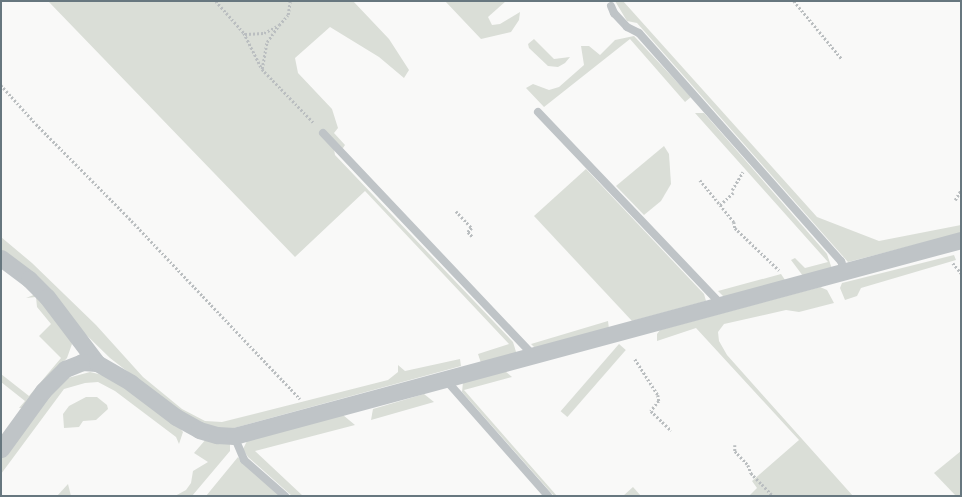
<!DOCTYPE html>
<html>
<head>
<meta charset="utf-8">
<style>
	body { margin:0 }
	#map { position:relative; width:962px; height:497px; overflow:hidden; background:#f9f9f8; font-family:Lato,sans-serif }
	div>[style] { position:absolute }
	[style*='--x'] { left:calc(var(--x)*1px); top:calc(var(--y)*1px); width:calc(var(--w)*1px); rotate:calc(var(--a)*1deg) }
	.green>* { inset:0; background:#daded7; transform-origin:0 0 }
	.path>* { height:2.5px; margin-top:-1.25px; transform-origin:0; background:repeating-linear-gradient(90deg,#babec0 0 2px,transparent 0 4px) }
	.service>* { height:8px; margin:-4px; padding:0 4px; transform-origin:4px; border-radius:4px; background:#bfc4c7 }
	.minor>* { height:17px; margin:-8.5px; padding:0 8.5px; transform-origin:8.5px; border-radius:8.5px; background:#bfc4c7 }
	span { translate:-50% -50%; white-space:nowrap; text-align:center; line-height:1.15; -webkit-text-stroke:4px #fff; paint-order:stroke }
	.frame { position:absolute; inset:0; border:2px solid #67777f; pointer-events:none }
</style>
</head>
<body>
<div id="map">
	<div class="green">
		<div style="clip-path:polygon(48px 1px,353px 1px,389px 39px,409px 70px,404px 78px,379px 57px,330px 27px,295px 58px,298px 73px,332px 109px,338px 128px,334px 133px,345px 145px,343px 148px,334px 149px,335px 155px,513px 342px,517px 355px,481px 363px,478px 354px,509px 344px,365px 191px,295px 257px)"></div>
		<div style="clip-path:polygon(445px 1px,506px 1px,488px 17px,492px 25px,500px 24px,520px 12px,519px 20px,511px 32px,481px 39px)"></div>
		<div style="clip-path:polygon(615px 1px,623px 1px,817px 217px,879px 241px,961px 225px,961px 233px,848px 262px,637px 23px,627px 21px)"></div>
		<div style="clip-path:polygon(634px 36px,691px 97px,685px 102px,630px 39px,544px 107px,526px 88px,533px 84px,549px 90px,559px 87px,584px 65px,581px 46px,589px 46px,600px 55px,615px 40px)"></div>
		<div style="clip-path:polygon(534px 39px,554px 59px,570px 57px,565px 63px,558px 67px,548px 66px,529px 48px,528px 44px)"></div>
		<div style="clip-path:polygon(695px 113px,704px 113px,827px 254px,832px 269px,803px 276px,791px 260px,795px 258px,805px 268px,828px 262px)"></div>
		<div style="clip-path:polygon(664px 146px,669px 154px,671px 184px,661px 201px,644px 215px,616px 186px)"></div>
		<div style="clip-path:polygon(586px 169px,704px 294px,706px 301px,632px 321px,534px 216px)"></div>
		<div style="clip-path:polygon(1px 237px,32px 263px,96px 325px,143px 377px,182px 409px,205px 421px,222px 422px,388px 380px,398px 372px,398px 365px,405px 371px,460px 359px,461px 366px,230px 429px,212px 429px,180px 412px,110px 358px,1px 252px)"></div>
		<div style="clip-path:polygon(954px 255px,956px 260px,861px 288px,857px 296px,845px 300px,840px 288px,842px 283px)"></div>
		<div style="clip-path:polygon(781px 274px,785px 280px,725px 298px,718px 291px)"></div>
		<div style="clip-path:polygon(820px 287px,827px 290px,834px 303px,799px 312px,786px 310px,724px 324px,718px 332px,719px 341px,727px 355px,853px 496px,749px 496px,757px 488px,752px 481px,799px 440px,696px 328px,657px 341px,657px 334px,660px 330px)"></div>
		<div style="clip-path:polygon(36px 294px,69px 334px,72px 344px,67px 358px,23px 408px,19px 408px,25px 401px,1px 382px,1px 374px,29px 396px,61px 358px,39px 336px,51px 324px,37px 307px,36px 297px,26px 298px)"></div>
		<div style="clip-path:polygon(608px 321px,609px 329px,536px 349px,531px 344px)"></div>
		<div style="left:619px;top:344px;width:9px;height:89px;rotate:41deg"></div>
		<div style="clip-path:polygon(505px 371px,512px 377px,464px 390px,557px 496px,554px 496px,462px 392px,463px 382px)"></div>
		<div style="clip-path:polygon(90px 372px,111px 377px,179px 427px,183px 432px,179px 444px,176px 437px,115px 391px,98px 382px,85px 383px,64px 389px,1px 474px,1px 457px,43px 402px,64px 379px)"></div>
		<div style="clip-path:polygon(424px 394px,434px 402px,371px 420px,373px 409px)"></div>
		<div style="clip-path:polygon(86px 397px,97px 397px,107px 405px,108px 409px,96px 420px,83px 421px,79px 427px,64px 428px,63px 414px,69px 406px)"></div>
		<div style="clip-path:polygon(343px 415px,355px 425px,255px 451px,303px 496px,292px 496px,248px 457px,243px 449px,248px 439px)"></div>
		<div style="clip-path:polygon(207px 438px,230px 444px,230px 451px,192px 496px,175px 496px,186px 490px,191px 483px,193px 471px,208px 462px,194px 453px)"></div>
		<div style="clip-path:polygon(961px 451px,961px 496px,956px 496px,934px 473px)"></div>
		<div style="clip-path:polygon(238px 457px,243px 463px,281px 496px,206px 496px)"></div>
		<div style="clip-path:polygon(68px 484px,71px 496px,57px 496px)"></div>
		<div style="clip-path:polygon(633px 487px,641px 496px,623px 496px)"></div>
	</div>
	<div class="path">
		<div style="--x:216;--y:1;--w:43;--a:48.8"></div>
		<div style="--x:244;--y:33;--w:40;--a:63.4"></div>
		<div style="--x:262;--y:69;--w:74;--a:46.1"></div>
		<div style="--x:794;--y:1;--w:75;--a:50.4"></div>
		<div style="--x:245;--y:34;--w:19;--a:-3"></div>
		<div style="--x:264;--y:33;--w:17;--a:-28"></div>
		<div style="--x:279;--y:25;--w:13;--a:-48"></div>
		<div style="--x:288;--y:15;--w:14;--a:-82"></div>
		<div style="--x:262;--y:69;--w:27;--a:-80"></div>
		<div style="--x:267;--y:42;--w:19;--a:-55"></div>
		<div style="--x:1;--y:85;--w:52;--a:48.1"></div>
		<div style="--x:36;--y:124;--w:132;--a:45.3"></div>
		<div style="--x:129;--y:218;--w:249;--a:46.6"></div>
		<div style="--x:700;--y:180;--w:54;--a:51"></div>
		<div style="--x:734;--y:222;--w:6;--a:81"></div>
		<div style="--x:735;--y:228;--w:61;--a:43.7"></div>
		<div style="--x:732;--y:190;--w:21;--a:-59"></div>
		<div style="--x:955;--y:200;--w:12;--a:-59"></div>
		<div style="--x:720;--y:205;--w:18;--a:-43"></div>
		<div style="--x:456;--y:211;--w:23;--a:47"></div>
		<div style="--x:472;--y:228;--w:6;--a:135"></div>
		<div style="--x:468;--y:232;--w:7;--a:45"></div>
		<div style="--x:953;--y:263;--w:13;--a:51"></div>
		<div style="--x:635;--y:359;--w:43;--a:57.4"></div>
		<div style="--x:658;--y:395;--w:6;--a:81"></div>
		<div style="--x:659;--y:401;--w:13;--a:129"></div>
		<div style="--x:651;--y:411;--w:28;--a:44"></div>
		<div style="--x:735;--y:445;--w:6;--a:90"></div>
		<div style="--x:735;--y:451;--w:19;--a:47"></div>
		<div style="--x:748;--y:465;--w:9;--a:69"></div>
		<div style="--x:751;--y:473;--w:32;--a:46"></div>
	</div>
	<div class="service">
		<div style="--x:611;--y:6;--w:8;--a:67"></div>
		<div style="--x:614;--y:13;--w:19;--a:47"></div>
		<div style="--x:627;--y:27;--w:13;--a:27"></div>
		<div style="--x:639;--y:33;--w:305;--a:48.5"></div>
		<div style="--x:841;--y:261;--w:12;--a:70"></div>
		<div style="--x:538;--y:112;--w:265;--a:46.4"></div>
		<div style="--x:323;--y:133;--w:306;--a:46.6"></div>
		<div style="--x:445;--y:379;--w:156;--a:48.6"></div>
		<div style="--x:234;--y:436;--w:26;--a:67"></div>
		<div style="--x:244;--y:460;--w:55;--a:41.3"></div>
	</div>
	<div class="minor">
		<div style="--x:1;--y:258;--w:35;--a:37"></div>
		<div style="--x:29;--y:279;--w:25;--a:45"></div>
		<div style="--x:47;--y:297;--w:83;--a:52.9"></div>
		<div style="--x:1;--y:449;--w:72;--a:-54.1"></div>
		<div style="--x:43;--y:391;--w:31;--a:-45"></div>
		<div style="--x:65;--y:369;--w:18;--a:-22"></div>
		<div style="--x:82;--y:362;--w:15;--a:4"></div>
		<div style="--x:97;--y:363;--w:39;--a:30"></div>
		<div style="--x:131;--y:383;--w:56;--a:37.1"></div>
		<div style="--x:176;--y:417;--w:26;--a:29"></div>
		<div style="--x:199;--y:430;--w:19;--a:16"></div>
		<div style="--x:217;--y:435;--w:17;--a:3"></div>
		<div style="--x:234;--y:436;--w:753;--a:-15.09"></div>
	</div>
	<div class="frame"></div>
</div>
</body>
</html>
